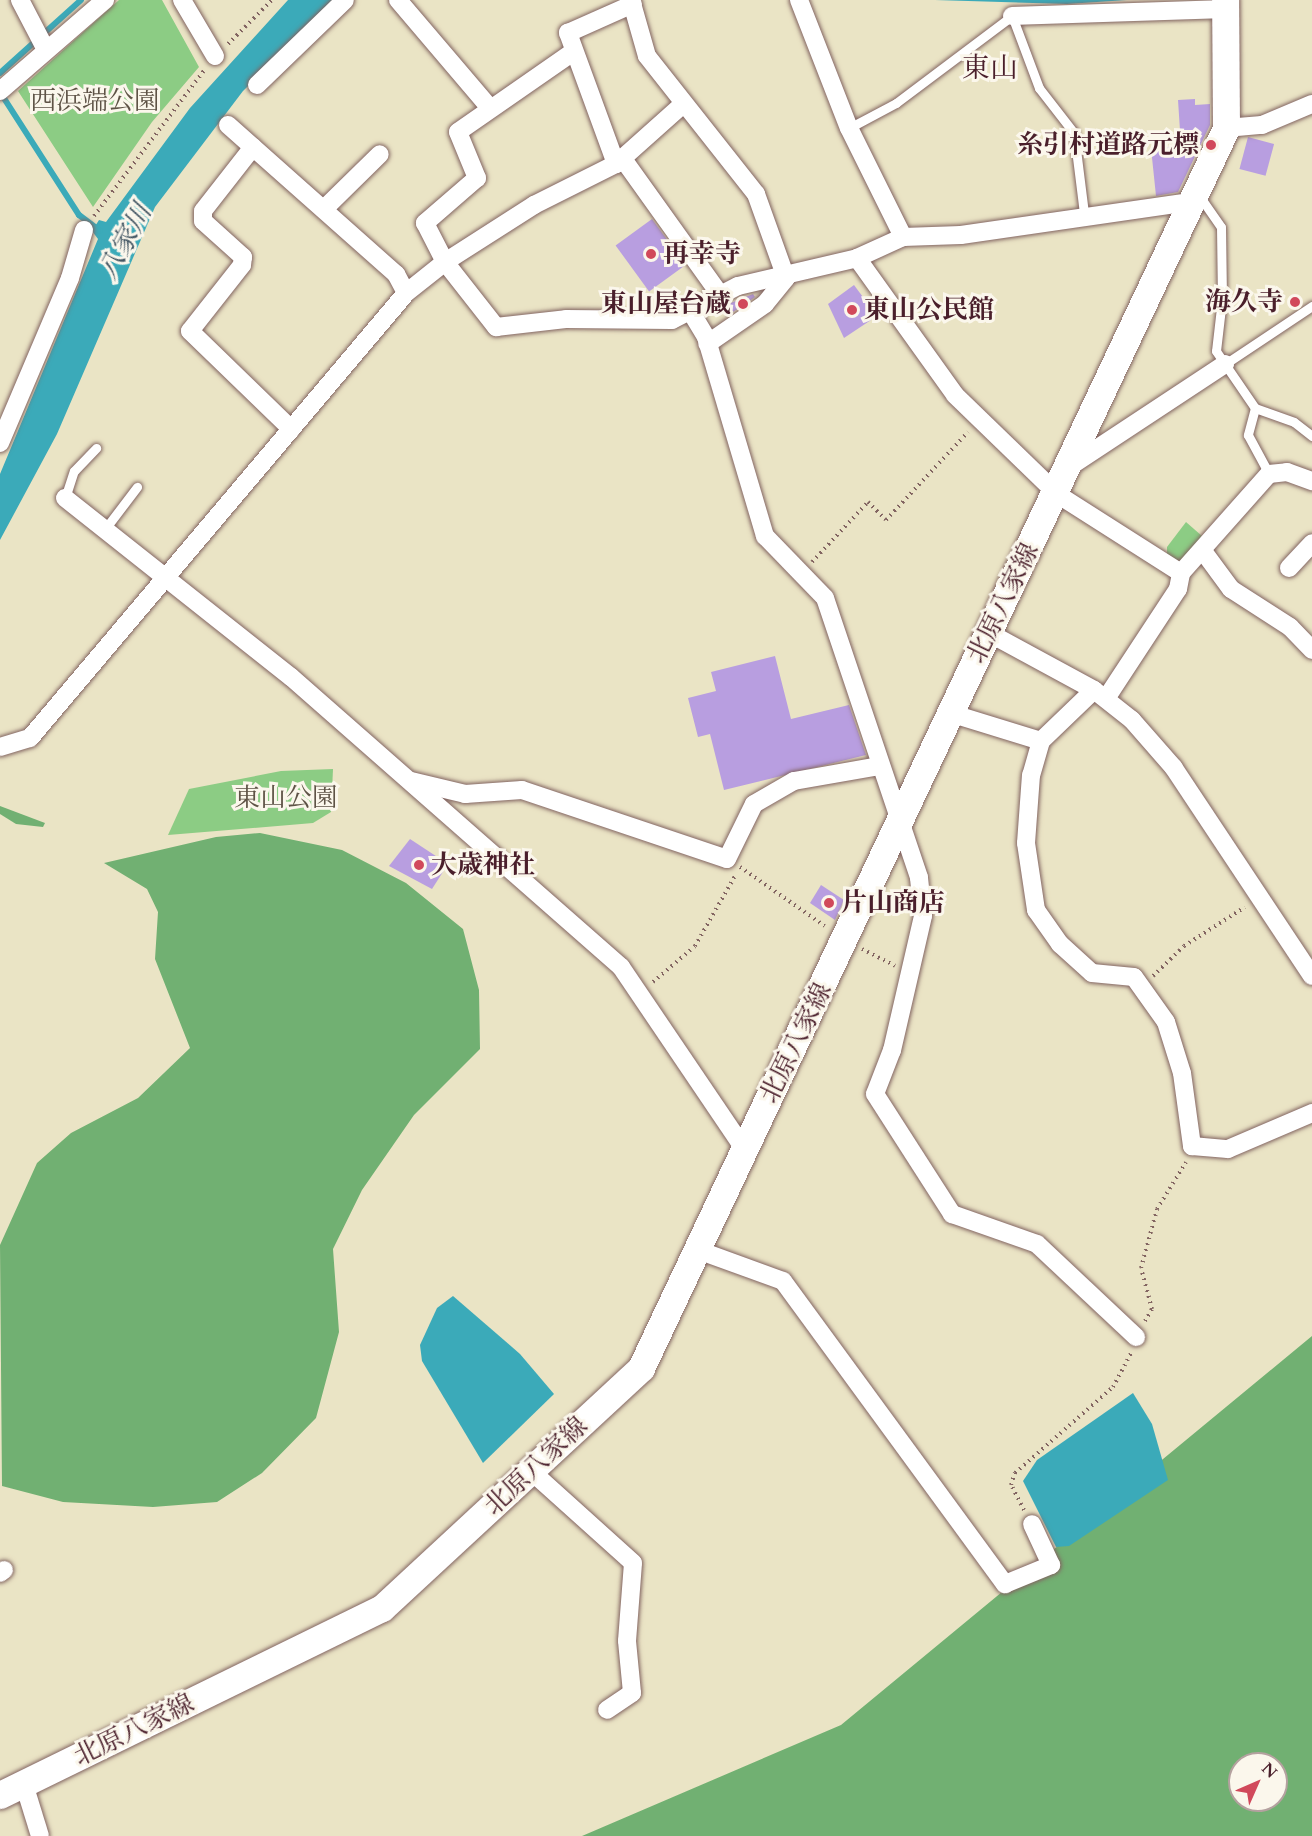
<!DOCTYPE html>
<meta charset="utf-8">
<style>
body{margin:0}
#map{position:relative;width:1312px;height:1836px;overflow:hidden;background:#eae4c5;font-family:Cardo,"Noto Serif JP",serif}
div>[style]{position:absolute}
.green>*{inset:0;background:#8ccc84}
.forest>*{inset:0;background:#71b072}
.water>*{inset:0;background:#3baab9}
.stream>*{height:6px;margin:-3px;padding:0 3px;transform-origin:3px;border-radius:3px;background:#3baab9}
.building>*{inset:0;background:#b89ee0;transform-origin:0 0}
.path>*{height:4px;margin-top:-2px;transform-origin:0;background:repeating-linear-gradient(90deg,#826461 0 1.5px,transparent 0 6px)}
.roads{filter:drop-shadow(0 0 2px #826461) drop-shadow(0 0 2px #826461)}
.service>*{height:9px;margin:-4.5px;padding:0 4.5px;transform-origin:4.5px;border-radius:4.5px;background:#fff}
.minor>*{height:18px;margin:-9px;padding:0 9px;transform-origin:9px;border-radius:9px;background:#fff}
.secondary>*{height:27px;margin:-13.5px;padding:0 13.5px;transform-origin:13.5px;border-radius:13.5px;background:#fff}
.dots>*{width:16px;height:16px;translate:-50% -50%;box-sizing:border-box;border:3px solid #fbf7ec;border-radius:50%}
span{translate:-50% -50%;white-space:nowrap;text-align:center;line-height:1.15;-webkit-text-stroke:6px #fbf7ec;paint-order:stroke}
.park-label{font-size:26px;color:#5e5346}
.poi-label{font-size:26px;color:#4a1f2b;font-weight:700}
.right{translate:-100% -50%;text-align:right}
.left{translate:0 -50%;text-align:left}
.street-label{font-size:26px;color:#4a1f2b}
.water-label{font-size:27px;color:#445764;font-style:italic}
.quarter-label{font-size:28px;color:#4a1f2b}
.north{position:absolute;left:1228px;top:1752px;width:60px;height:60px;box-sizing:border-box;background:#fbf7ec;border:2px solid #b4a19f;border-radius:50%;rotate:45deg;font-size:16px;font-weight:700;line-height:24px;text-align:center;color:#4a1f2b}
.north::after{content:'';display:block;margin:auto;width:21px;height:27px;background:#d1495b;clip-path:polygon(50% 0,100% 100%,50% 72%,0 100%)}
</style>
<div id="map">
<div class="green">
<div style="clip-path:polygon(119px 0,162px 0,199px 67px,152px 122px,93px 207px,18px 91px)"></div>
<div style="clip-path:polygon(1186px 522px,1202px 536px,1185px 564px,1167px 560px,1167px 547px)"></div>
<div style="clip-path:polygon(333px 769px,331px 812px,313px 823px,168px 835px,189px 789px,281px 771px)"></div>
</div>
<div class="forest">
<div style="clip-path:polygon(0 806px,45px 823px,43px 827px,16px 824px,0 814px)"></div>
<div style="clip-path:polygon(260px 833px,342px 850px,406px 883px,463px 929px,479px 990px,480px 1049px,414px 1115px,362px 1190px,333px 1249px,339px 1332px,316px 1418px,262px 1473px,217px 1502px,153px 1507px,63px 1502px,2px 1486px,0 1245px,37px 1163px,71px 1133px,138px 1098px,190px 1048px,155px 959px,158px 912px,147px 889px,104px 863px,216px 837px)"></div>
<div style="clip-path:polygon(evenodd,1312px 1336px,1312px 1836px,582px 1836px,841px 1725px,1312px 1336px,1240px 1764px,1276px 1764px,1276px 1800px,1240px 1800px,1240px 1764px)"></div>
</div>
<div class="water">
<div style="clip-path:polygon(288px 0,335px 0,243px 91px,155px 207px,57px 434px,0 540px,0 474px,98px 239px,92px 231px,99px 220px,106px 222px,190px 108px)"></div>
<div style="clip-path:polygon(935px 0,1127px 0,1067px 4px)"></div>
<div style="clip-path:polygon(453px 1296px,520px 1354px,554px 1394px,483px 1463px,422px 1361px,420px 1345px,437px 1308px)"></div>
<div style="clip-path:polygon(1133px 1393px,1152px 1424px,1168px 1480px,1069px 1546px,1056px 1547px,1023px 1481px,1037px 1460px)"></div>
</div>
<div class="stream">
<div style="left:0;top:73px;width:109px;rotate:-42deg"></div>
<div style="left:0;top:92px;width:146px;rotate:57.3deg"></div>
<div style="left:79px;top:215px;width:26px;rotate:37deg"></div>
</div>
<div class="building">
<div style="clip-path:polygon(1195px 99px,1195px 105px,1210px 104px,1210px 125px,1178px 192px,1156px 196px,1151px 148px,1181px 146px,1178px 100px)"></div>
<div style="left:1248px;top:137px;width:27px;height:33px;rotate:15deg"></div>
<div style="left:652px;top:219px;width:57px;height:45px;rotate:54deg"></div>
<div style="clip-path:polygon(854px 285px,877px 316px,844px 338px,828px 304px)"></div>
<div style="clip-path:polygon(753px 294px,755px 297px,733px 312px,728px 304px)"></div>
<div style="clip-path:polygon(775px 656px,791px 719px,849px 705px,866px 755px,724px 790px,710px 734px,698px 737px,688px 698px,716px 691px,711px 672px)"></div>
<div style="clip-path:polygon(410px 839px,448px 864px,432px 889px,389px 866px)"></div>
<div style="clip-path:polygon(821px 885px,844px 900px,835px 920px,810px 903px)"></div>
</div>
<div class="path">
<div style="left:228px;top:44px;width:62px;rotate:-45deg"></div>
<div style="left:94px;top:216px;width:184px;rotate:-52.9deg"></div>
<div style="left:812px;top:562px;width:82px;rotate:-47deg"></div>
<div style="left:868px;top:502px;width:25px;rotate:45deg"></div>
<div style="left:886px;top:520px;width:120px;rotate:-47deg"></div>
<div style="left:740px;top:867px;width:103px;rotate:34.8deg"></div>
<div style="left:862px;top:949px;width:37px;rotate:27deg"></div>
<div style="left:1153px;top:976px;width:43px;rotate:-44.1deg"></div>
<div style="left:1184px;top:946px;width:72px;rotate:-32.6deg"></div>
<div style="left:653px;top:982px;width:55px;rotate:-40.6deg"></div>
<div style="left:695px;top:946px;width:81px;rotate:-60.3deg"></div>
<div style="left:1145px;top:1321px;width:14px;rotate:-60deg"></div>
<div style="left:1152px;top:1309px;width:42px;rotate:-105deg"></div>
<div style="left:1141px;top:1268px;width:61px;rotate:-74.8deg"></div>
<div style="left:1157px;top:1209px;width:55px;rotate:-58.3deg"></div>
<div style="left:1024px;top:1510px;width:28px;rotate:-117deg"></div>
<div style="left:1011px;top:1485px;width:13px;rotate:-72deg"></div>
<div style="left:1015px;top:1473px;width:130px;rotate:-41.3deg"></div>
<div style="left:1113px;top:1387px;width:38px;rotate:-62deg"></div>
</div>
<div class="roads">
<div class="service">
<div style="left:849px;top:128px;width:53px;rotate:-28deg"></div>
<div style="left:896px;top:103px;width:145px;rotate:-36.9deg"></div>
<div style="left:1012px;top:16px;width:77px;rotate:69.4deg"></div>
<div style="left:1039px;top:88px;width:57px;rotate:52.1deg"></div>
<div style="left:1074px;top:133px;width:81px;rotate:82.9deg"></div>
<div style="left:1198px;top:194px;width:40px;rotate:55.1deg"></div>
<div style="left:1221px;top:227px;width:72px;rotate:89.2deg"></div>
<div style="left:1222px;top:299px;width:52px;rotate:96.6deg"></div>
<div style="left:1216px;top:351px;width:69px;rotate:55.6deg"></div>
<div style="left:1255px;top:408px;width:28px;rotate:105deg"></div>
<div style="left:1248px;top:435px;width:44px;rotate:61.7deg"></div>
<div style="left:1225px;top:364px;width:105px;rotate:-33.7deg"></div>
<div style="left:1255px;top:408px;width:41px;rotate:19.7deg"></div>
<div style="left:1294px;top:422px;width:23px;rotate:38deg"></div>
<div style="left:65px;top:498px;width:28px;rotate:-72deg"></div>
<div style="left:74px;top:471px;width:32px;rotate:-46deg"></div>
<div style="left:105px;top:529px;width:53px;rotate:-52.7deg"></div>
</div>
<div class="minor">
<div style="left:20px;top:0;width:56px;rotate:62.5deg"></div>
<div style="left:182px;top:0;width:65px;rotate:59.5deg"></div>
<div style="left:398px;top:0;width:142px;rotate:49.6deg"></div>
<div style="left:631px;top:0;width:58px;rotate:74.1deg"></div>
<div style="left:647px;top:56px;width:176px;rotate:51.7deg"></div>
<div style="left:756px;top:194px;width:89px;rotate:70.3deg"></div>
<div style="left:786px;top:278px;width:33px;rotate:129deg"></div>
<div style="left:765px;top:304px;width:70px;rotate:145.4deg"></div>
<div style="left:799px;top:0;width:137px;rotate:68.7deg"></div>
<div style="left:849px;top:128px;width:122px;rotate:63.6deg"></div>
<div style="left:1012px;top:16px;width:213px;rotate:-1.9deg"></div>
<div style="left:573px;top:52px;width:140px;rotate:145.2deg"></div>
<div style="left:458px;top:132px;width:50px;rotate:67.6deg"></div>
<div style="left:477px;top:178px;width:69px;rotate:139.1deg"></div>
<div style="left:425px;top:223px;width:44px;rotate:62.9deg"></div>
<div style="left:445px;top:262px;width:106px;rotate:-32.6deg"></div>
<div style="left:534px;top:205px;width:92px;rotate:-26.6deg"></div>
<div style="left:616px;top:164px;width:89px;rotate:-41.8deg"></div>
<div style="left:257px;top:85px;width:122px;rotate:-44deg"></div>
<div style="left:0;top:91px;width:139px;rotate:-40.9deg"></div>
<div style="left:228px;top:125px;width:225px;rotate:41.6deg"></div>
<div style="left:396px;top:274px;width:21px;rotate:62deg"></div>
<div style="left:1226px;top:128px;width:36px;rotate:-5deg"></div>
<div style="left:1262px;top:125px;width:54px;rotate:-22.8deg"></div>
<div style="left:253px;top:147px;width:81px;rotate:128deg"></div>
<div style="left:203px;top:211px;width:10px;rotate:90deg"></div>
<div style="left:203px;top:221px;width:54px;rotate:42deg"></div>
<div style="left:243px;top:257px;width:8px;rotate:97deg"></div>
<div style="left:242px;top:265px;width:84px;rotate:128.2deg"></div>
<div style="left:190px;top:331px;width:141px;rotate:44.1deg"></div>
<div style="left:623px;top:159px;width:165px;rotate:54.4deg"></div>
<div style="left:616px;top:164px;width:140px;rotate:-110.1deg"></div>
<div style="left:568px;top:33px;width:71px;rotate:-24deg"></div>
<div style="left:324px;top:209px;width:78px;rotate:-44.5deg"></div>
<div style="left:857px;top:258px;width:168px;rotate:54.4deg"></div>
<div style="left:955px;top:395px;width:142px;rotate:44.1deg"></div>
<div style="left:1057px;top:494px;width:147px;rotate:32.5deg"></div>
<div style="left:691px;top:312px;width:29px;rotate:59deg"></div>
<div style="left:706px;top:337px;width:208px;rotate:73.5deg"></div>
<div style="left:765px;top:536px;width:86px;rotate:45.9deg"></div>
<div style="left:825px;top:598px;width:295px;rotate:71.4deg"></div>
<div style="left:919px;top:878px;width:38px;rotate:84deg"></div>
<div style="left:923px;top:916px;width:138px;rotate:103deg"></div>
<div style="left:892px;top:1050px;width:47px;rotate:111.1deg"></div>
<div style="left:875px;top:1094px;width:143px;rotate:57.3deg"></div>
<div style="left:952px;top:1214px;width:90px;rotate:19.4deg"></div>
<div style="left:1037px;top:1244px;width:136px;rotate:43.2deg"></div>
<div style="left:0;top:443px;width:179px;rotate:-67deg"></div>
<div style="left:70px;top:278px;width:50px;rotate:-73.7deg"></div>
<div style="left:1069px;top:467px;width:187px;rotate:-33.4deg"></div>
<div style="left:65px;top:498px;width:288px;rotate:38.4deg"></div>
<div style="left:291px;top:677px;width:439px;rotate:41.3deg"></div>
<div style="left:621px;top:967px;width:220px;rotate:55.9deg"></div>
<div style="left:1203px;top:551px;width:47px;rotate:53.6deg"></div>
<div style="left:1231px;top:589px;width:70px;rotate:32.8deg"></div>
<div style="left:1290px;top:627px;width:32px;rotate:46deg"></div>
<div style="left:1289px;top:568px;width:34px;rotate:-47deg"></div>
<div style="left:989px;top:633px;width:119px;rotate:28.5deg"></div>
<div style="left:1107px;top:697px;width:129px;rotate:-56.7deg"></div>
<div style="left:1178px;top:589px;width:16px;rotate:-79deg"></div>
<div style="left:1181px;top:573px;width:132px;rotate:-48.4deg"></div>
<div style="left:1269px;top:474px;width:18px;rotate:-6deg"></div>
<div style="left:1287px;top:472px;width:27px;rotate:20deg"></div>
<div style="left:950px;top:713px;width:95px;rotate:17.1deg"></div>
<div style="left:0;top:747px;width:31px;rotate:-17deg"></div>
<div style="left:30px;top:738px;width:583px;rotate:-49.8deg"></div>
<div style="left:406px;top:293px;width:50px;rotate:-38.5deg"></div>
<div style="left:445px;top:262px;width:83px;rotate:51.9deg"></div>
<div style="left:496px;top:327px;width:70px;rotate:-6.5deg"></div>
<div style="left:566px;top:319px;width:106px;rotate:0.5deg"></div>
<div style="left:672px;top:320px;width:74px;rotate:-27.3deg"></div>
<div style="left:738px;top:286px;width:122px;rotate:-13.2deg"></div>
<div style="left:857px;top:258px;width:51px;rotate:-24.5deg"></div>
<div style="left:903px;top:237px;width:58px;rotate:-2deg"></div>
<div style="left:961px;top:235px;width:232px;rotate:-8.2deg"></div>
<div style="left:411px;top:781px;width:56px;rotate:13.5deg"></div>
<div style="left:465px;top:794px;width:57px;rotate:-4deg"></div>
<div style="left:522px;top:790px;width:216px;rotate:18.6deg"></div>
<div style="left:727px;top:859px;width:61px;rotate:-63.9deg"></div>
<div style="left:754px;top:804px;width:46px;rotate:-29.9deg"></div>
<div style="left:794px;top:781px;width:86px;rotate:-10deg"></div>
<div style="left:1312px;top:976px;width:250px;rotate:-123.6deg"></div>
<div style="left:1174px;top:768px;width:64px;rotate:-131.2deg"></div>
<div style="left:1132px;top:720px;width:48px;rotate:-141.7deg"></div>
<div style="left:1094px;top:690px;width:74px;rotate:136.1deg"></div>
<div style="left:1041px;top:741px;width:35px;rotate:106deg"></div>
<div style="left:1031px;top:775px;width:68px;rotate:94.2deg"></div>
<div style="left:1026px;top:843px;width:68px;rotate:81.5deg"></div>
<div style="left:1036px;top:910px;width:42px;rotate:54.8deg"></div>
<div style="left:1060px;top:944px;width:43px;rotate:42.2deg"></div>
<div style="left:1092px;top:973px;width:42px;rotate:5.4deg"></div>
<div style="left:1134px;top:977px;width:55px;rotate:54.6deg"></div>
<div style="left:1166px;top:1022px;width:53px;rotate:72.6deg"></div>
<div style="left:1182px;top:1073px;width:74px;rotate:82.2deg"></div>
<div style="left:1192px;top:1146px;width:36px;rotate:5deg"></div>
<div style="left:1228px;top:1149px;width:91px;rotate:-23.2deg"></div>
<div style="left:698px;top:1250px;width:90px;rotate:20deg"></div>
<div style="left:783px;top:1281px;width:376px;rotate:53.8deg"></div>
<div style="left:1005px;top:1584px;width:50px;rotate:-22.4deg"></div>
<div style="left:1051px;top:1565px;width:45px;rotate:-114.9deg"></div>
<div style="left:531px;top:1471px;width:137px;rotate:42deg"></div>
<div style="left:633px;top:1563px;width:78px;rotate:94.4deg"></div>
<div style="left:627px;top:1641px;width:52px;rotate:84.5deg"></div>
<div style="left:632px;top:1693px;width:30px;rotate:146deg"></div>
<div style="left:0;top:1573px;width:5px;rotate:-37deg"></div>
<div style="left:24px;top:1784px;width:54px;rotate:72.9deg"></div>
</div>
<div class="secondary">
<div style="left:0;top:1795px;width:425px;rotate:-26.1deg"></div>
<div style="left:382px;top:1608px;width:353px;rotate:-42.8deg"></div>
<div style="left:641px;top:1368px;width:1371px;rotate:-64.74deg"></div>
<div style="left:1226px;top:128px;width:128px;rotate:-90.4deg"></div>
</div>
</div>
<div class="dots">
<div style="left:1211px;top:145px;background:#d1495b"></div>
<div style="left:651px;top:254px;background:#d1495b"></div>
<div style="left:1295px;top:302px;background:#d1495b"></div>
<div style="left:743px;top:304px;background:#d1495b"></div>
<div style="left:852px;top:310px;background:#d1495b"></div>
<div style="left:419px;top:865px;background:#d1495b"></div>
<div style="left:829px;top:903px;background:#d1495b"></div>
</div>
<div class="park-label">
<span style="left:95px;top:101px">西浜端公園</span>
<span style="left:286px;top:798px">東山公園</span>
</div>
<div class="poi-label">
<span class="right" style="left:1199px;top:145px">糸引村道路元標</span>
<span class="left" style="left:663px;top:254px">再幸寺</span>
<span class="right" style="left:1283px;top:302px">海久寺</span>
<span class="right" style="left:731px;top:304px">東山屋台蔵</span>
<span class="left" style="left:864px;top:310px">東山公民館</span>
<span class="left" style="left:431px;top:865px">大歳神社</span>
<span class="left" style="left:841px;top:903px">片山商店</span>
</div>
<div class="street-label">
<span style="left:1003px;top:603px;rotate:-64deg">北原八家線</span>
<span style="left:796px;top:1043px;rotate:-64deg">北原八家線</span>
<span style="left:536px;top:1466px;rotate:-43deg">北原八家線</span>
<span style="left:134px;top:1730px;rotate:-26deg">北原八家線</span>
</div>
<div class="water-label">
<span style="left:125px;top:242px;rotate:-62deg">八家川</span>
</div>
<div class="quarter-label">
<span style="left:990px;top:68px">東山</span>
</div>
<div class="north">N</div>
</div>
